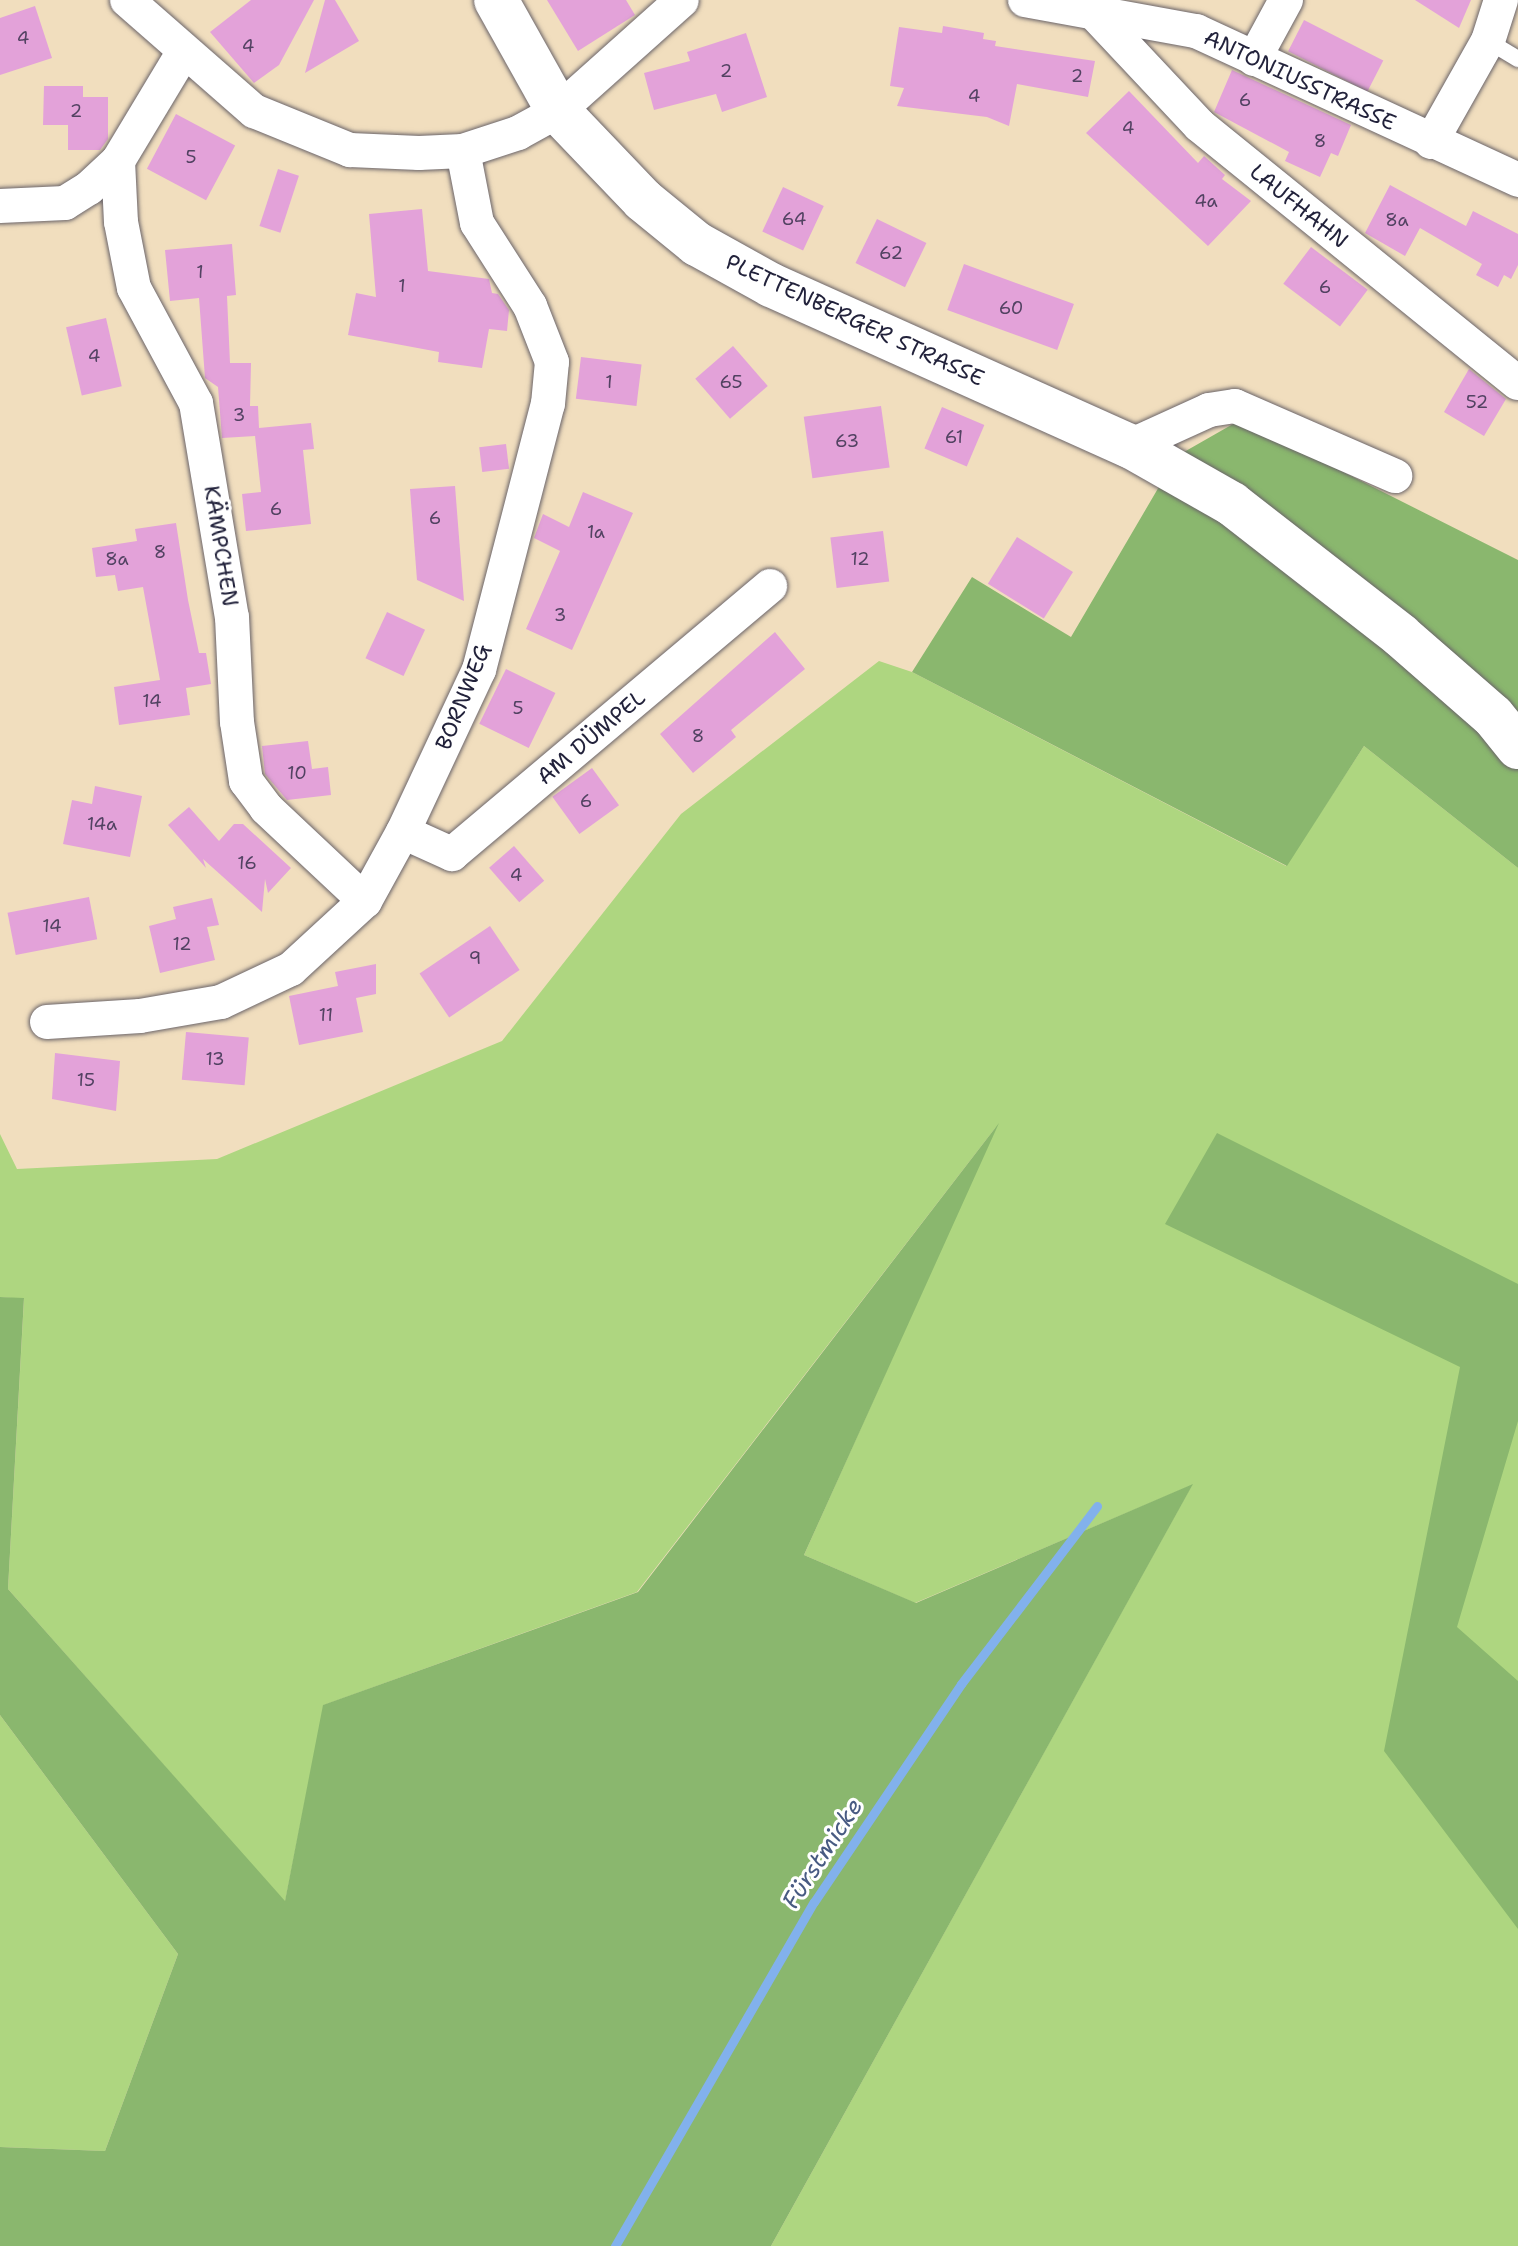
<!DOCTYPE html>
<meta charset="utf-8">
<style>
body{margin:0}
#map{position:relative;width:1518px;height:2246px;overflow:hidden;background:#f1debe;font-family:"Shantell Sans",sans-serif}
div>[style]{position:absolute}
.green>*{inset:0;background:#aed680}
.forest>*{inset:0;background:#8ab76e}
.stream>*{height:9px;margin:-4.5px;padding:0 4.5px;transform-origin:4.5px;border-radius:4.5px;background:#82b1ec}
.building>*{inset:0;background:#e3a2d9;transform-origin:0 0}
.roads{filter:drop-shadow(0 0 2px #6a6469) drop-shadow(0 0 2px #6a6469)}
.lane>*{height:16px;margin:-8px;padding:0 8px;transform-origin:8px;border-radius:8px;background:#fff}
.street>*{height:34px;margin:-17px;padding:0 17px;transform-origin:17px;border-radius:17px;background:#fff}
.secondary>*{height:44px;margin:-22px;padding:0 22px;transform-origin:22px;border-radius:22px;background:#fff}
span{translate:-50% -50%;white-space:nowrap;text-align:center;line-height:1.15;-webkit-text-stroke:6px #fff;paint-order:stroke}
.number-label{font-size:18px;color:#524262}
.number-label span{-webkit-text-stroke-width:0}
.street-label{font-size:22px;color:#22223b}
.water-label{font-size:24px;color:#485b82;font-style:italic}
</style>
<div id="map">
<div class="green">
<div style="clip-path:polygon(879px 661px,912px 672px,1286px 866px,1364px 746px,1518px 868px,1518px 2246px,771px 2246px,1192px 1485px,915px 1603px,804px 1555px,996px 1127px,637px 1592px,324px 1705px,285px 1902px,8px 1589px,24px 1299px,0 1297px,0 1134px,17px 1169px,217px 1159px,502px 1041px,681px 814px)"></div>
<div style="clip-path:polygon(0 1715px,178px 1954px,105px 2151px,0 2147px)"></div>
</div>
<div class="forest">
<div style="clip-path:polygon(1240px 420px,1518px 560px,1518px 868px,1364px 746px,1287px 866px,912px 672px,972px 577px,1071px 637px,1177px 456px)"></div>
<div style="clip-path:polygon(999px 1123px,804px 1555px,916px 1603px,1193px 1484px,771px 2246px,0 2246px,0 2147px,105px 2151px,178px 1954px,0 1715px,0 1297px,24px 1298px,8px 1589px,285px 1901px,323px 1705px,638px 1592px)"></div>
<div style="clip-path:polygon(1217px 1133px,1518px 1284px,1518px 1421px,1457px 1627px,1518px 1681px,1518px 1929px,1384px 1751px,1460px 1367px,1165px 1224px)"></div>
</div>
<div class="stream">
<div style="left:615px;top:2246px;width:397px;rotate:-60deg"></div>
<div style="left:814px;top:1902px;width:263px;rotate:-56deg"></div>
<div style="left:961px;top:1684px;width:224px;rotate:-52.6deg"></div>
</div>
<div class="building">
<div style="clip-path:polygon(251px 0,314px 0,279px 65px,254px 83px,210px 32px)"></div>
<div style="clip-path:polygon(325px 0,335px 0,359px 41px,305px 73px)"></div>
<div style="clip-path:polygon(547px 0,626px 0,635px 15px,578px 51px)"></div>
<div style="clip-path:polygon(1415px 0,1471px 0,1459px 28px)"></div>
<div style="clip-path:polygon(35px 6px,52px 58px,0 75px,0 18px)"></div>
<div style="left:1304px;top:20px;width:89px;height:35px;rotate:27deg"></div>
<div style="clip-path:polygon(943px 26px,984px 33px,983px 39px,996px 41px,995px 46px,1095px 61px,1088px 97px,1017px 84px,1009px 126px,987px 117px,897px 106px,904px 88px,890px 86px,899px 27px,942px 33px)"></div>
<div style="clip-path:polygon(746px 33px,767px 97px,722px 112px,716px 94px,654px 110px,644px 73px,690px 61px,687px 52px)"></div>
<div style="clip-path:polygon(1232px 70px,1351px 125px,1338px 156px,1331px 153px,1320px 177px,1285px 161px,1289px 152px,1214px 112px)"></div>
<div style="clip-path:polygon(44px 86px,83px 86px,83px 97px,108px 97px,108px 139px,100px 150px,68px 150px,68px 125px,43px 125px)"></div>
<div style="clip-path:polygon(1129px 91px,1198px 163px,1204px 156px,1225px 175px,1222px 179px,1251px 201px,1208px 246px,1086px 133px)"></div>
<div style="left:176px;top:114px;width:67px;height:62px;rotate:28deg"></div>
<div style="left:278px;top:169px;width:22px;height:60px;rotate:18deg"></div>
<div style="clip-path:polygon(1390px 185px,1466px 226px,1473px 211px,1518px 234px,1518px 265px,1511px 279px,1504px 275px,1498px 287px,1476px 275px,1482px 264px,1420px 228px,1405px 256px,1365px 233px)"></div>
<div style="left:783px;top:187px;width:45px;height:49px;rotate:25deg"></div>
<div style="clip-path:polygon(422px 209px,428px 271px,489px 279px,492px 293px,498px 294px,509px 310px,507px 331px,489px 329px,482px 368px,438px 362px,439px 352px,348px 335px,356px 293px,376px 297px,369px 214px)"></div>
<div style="left:877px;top:219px;width:55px;height:49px;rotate:26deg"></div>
<div style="clip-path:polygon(232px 244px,236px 295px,227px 296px,230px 363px,251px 363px,250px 406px,258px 406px,259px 428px,311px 423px,314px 449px,303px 450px,311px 524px,246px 531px,242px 494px,261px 492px,255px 436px,222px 438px,218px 387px,205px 378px,199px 298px,170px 301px,165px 250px)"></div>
<div style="left:1311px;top:247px;width:71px;height:46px;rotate:37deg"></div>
<div style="left:964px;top:264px;width:117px;height:49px;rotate:20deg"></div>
<div style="left:106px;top:318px;width:70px;height:41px;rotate:77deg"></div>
<div style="left:733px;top:346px;width:53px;height:50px;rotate:49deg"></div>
<div style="left:581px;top:357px;width:61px;height:42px;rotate:7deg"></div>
<div style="clip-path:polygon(1469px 369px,1506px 399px,1484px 436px,1444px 412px)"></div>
<div style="left:881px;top:406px;width:62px;height:78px;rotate:82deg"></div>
<div style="left:942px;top:407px;width:46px;height:45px;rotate:23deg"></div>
<div style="left:506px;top:444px;width:25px;height:27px;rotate:83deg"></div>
<div style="clip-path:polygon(455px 486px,464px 601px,417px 580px,410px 489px)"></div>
<div style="clip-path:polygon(583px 492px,633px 513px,572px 650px,526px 629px,560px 551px,534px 538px,543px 514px,569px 527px)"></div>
<div style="clip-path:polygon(176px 523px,188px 600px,199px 653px,206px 653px,211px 684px,186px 688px,190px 715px,119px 725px,114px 687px,160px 680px,143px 587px,118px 591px,115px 575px,96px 577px,92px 548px,137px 541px,135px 529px)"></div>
<div style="left:883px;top:531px;width:51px;height:53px;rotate:83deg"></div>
<div style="left:1017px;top:537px;width:66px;height:55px;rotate:32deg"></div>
<div style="left:387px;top:612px;width:42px;height:51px;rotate:25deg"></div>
<div style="clip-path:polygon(775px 632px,805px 669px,731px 730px,736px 737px,693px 773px,660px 734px)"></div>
<div style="left:506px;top:669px;width:55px;height:61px;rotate:26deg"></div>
<div style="clip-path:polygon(308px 741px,312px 769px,328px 767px,331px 795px,287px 800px,265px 774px,262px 746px)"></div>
<div style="left:592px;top:768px;width:46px;height:49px;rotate:54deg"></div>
<div style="clip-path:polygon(95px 786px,142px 796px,130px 857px,63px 844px,72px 800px,92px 804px)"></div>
<div style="clip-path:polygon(189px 807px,219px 841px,234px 824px,243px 824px,291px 868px,268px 893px,265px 879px,262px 912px,203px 859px,206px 868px,168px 825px)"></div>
<div style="left:514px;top:846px;width:46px;height:33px;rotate:49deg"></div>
<div style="left:89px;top:897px;width:43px;height:83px;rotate:79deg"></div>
<div style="clip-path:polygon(212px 898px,219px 925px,207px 927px,215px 960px,160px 973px,149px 926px,176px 919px,173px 907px)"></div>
<div style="left:490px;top:926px;width:53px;height:85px;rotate:56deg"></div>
<div style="clip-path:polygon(376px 964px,376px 994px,356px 998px,363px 1032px,299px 1045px,289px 996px,338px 986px,335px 972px)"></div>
<div style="left:186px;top:1032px;width:63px;height:48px;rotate:5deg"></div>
<div style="clip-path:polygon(55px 1053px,120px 1061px,116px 1111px,52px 1099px)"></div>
</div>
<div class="roads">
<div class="lane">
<div style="left:1488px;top:41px;width:35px;rotate:31deg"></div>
</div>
<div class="street">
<div style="left:127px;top:0;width:169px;rotate:41.2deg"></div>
<div style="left:254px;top:111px;width:104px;rotate:22.1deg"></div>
<div style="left:350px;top:150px;width:69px;rotate:2.5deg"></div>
<div style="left:419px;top:153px;width:44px;rotate:-2.6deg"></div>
<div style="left:463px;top:151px;width:58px;rotate:-18.1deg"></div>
<div style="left:518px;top:133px;width:46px;rotate:-28.8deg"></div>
<div style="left:558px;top:111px;width:166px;rotate:-41.8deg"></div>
<div style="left:1025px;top:0;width:174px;rotate:10.3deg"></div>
<div style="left:1196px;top:31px;width:355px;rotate:24.8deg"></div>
<div style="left:1094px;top:13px;width:154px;rotate:46.8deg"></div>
<div style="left:1199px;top:125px;width:410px;rotate:39deg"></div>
<div style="left:1254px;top:59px;width:67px;rotate:-61.5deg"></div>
<div style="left:1431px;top:142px;width:116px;rotate:-60.6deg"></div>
<div style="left:1488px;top:41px;width:43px;rotate:-72.4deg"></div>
<div style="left:118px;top:161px;width:61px;rotate:87.2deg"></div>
<div style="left:121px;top:222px;width:67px;rotate:78.9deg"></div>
<div style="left:134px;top:288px;width:131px;rotate:61.7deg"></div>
<div style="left:196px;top:403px;width:217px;rotate:80.5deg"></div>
<div style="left:232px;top:617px;width:105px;rotate:87.3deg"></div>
<div style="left:237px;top:722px;width:60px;rotate:81.3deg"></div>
<div style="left:246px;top:781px;width:34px;rotate:53deg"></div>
<div style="left:266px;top:808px;width:136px;rotate:43.2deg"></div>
<div style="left:0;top:206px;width:65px;rotate:-2.6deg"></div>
<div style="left:65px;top:203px;width:28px;rotate:-32deg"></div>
<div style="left:89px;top:188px;width:40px;rotate:-43deg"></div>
<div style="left:118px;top:161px;width:128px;rotate:-59deg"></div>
<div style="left:1130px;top:446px;width:87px;rotate:-24.5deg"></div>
<div style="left:1209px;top:410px;width:26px;rotate:-9deg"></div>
<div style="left:1235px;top:406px;width:175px;rotate:23.6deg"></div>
<div style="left:403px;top:832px;width:54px;rotate:24.2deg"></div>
<div style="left:452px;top:854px;width:416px;rotate:-40.1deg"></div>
<div style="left:47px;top:1022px;width:93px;rotate:-3.7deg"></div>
<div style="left:140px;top:1016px;width:82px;rotate:-9.8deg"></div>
<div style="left:221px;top:1002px;width:77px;rotate:-25.2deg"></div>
<div style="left:291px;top:969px;width:100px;rotate:-42.6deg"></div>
<div style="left:365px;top:901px;width:79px;rotate:-61.2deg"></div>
<div style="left:403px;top:832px;width:179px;rotate:-64.9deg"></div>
<div style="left:479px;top:670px;width:275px;rotate:-75.5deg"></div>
<div style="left:548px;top:404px;width:42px;rotate:-84.6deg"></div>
<div style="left:552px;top:362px;width:60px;rotate:-111.4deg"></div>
<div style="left:530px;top:306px;width:98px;rotate:-122.6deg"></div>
<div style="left:477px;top:223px;width:73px;rotate:-101deg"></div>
</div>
<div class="secondary">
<div style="left:496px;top:0;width:127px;rotate:60.8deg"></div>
<div style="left:558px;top:111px;width:123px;rotate:46.3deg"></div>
<div style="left:643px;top:200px;width:70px;rotate:39.2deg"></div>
<div style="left:697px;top:244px;width:85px;rotate:29deg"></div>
<div style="left:771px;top:285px;width:393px;rotate:24.2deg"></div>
<div style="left:1130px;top:446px;width:117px;rotate:29.6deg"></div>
<div style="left:1232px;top:504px;width:213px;rotate:37.9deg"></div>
<div style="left:1400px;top:635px;width:123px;rotate:41.1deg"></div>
<div style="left:1493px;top:716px;width:40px;rotate:51deg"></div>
</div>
</div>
<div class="number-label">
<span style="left:23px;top:38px">4</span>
<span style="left:248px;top:46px">4</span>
<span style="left:726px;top:71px">2</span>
<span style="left:1077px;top:76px">2</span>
<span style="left:974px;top:96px">4</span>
<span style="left:1245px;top:100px">6</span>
<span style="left:76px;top:111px">2</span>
<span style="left:1128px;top:128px">4</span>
<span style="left:1320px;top:141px">8</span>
<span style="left:191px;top:157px">5</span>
<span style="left:1206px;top:201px">4a</span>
<span style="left:794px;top:219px">64</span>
<span style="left:1397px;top:220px">8a</span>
<span style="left:891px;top:253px">62</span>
<span style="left:200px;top:272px">1</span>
<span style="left:402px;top:286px">1</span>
<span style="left:1325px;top:287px">6</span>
<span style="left:1011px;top:308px">60</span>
<span style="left:94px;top:356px">4</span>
<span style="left:609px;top:382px">1</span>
<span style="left:731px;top:382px">65</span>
<span style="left:1477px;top:402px">52</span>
<span style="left:239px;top:415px">3</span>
<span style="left:954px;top:437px">61</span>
<span style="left:847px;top:441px">63</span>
<span style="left:276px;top:509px">6</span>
<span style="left:435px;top:518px">6</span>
<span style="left:596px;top:532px">1a</span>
<span style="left:160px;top:552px">8</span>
<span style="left:117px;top:559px">8a</span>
<span style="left:860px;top:559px">12</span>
<span style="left:560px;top:615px">3</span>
<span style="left:152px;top:701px">14</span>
<span style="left:518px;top:708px">5</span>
<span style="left:698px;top:736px">8</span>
<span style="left:297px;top:773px">10</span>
<span style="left:586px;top:801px">6</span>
<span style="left:102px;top:824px">14a</span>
<span style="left:247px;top:863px">16</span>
<span style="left:516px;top:875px">4</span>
<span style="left:52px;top:926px">14</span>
<span style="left:182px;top:944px">12</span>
<span style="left:475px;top:958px">9</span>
<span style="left:326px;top:1015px">11</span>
<span style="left:215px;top:1059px">13</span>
<span style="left:86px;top:1080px">15</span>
</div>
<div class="street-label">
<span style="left:1300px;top:80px;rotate:25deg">ANTONIUSSTRASSE</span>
<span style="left:1299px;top:206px;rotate:39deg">LAUFHAHN</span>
<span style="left:855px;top:320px;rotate:25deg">PLETTENBERGER STRASSE</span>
<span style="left:221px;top:546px;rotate:81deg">KÄMPCHEN</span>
<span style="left:463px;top:697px;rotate:-68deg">BORNWEG</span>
<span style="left:591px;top:737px;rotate:-40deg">AM DÜMPEL</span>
</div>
<div class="water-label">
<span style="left:823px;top:1854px;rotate:-57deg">Fürstmicke</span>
</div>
</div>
